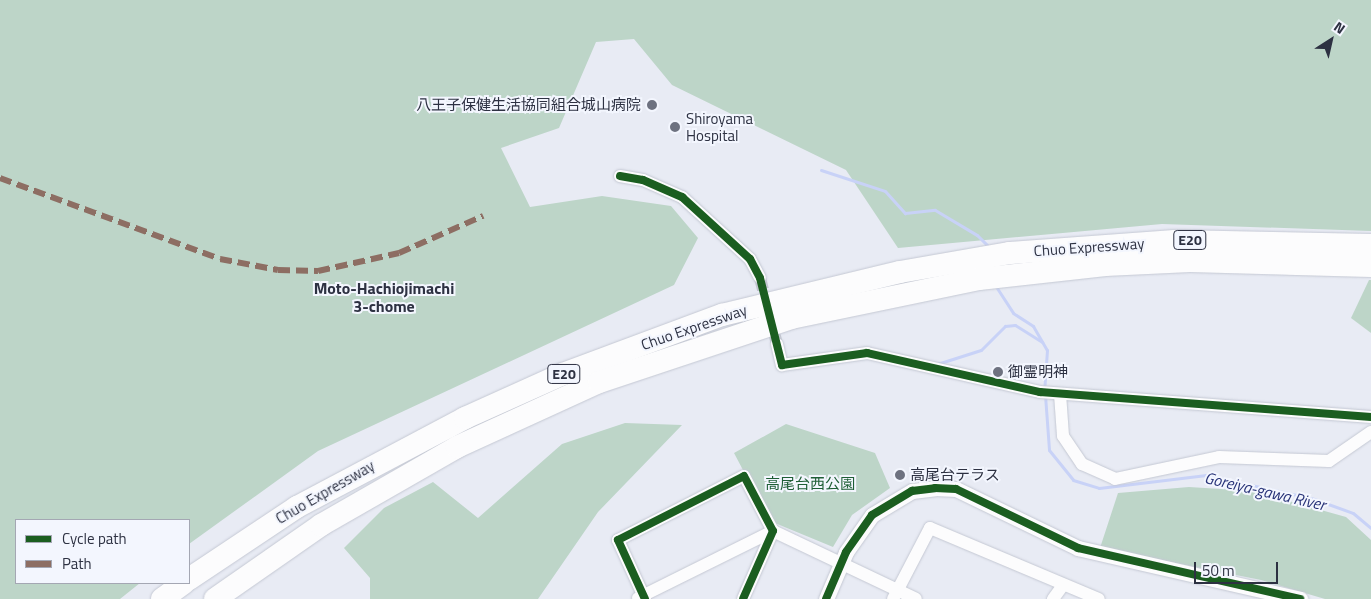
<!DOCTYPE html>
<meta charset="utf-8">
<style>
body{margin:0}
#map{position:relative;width:1371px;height:599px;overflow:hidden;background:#e8ebf4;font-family:"Titillium Web","Noto Sans JP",sans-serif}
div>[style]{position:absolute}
.green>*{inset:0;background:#bdd5c8}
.stream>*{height:3px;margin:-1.5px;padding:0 1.5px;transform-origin:1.5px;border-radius:1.5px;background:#c8d2f7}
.minor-tunnel>*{height:12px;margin-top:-6px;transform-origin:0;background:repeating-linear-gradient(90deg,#c3c6d0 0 12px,transparent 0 18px)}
.roads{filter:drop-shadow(0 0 1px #c4c8d3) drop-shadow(0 0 1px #c4c8d3)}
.minor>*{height:12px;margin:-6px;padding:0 6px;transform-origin:6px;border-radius:6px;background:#fcfcfd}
.tertiary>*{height:15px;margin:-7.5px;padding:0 7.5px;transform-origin:7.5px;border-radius:7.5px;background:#fcfcfd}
.motorway>*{height:22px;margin:-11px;padding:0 11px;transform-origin:11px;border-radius:11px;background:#fcfcfd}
.quiet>*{height:6px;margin-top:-3px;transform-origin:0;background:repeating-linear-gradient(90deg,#8d6e63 0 12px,transparent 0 18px)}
.cycleway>*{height:8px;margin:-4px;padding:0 4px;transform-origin:4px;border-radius:4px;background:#1b5e20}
.dots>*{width:14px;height:14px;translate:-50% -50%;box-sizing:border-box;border:2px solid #f3f6fe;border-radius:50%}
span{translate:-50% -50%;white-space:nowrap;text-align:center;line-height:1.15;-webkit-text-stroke:4px #f3f6fe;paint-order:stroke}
.shield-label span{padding:1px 4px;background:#f3f6fe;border:1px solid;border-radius:4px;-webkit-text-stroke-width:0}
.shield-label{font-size:14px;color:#2d3142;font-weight:700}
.poi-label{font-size:15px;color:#2d3142}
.right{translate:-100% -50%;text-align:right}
.left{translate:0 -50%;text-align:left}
.street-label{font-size:15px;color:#2d3142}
.park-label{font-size:15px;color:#1e5e35}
.neighbourhood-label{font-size:16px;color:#2d3142;font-weight:700}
.water-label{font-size:16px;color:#283378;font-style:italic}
.legend{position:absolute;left:15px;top:519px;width:175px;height:65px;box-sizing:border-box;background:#f3f6fe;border:1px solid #a4a7b3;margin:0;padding:6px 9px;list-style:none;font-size:15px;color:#2d3142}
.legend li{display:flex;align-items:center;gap:10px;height:25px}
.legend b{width:25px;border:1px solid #a4a7b3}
.north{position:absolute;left:1306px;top:15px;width:50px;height:50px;-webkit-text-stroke:4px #f3f6fe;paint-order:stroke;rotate:35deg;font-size:14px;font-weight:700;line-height:20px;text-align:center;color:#2d3142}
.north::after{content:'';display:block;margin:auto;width:18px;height:22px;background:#2d3142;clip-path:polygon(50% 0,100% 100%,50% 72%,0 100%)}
.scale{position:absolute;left:1194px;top:562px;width:84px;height:22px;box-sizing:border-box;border:2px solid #2d3142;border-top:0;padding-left:6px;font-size:15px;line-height:18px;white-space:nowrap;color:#2d3142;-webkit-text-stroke:4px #f3f6fe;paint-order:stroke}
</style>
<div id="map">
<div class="green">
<div style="clip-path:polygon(0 0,1371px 0,1371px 231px,1162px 224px,898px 248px,846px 170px,672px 85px,634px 39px,596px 42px,559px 128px,501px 148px,530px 207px,602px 196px,671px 206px,698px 238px,674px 285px,318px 451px,189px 544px,189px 520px,16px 520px,16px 583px,140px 583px,120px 599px,0 599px)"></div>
<div style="clip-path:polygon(1369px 280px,1371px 280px,1371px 333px,1351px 318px)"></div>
<div style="clip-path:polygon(625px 423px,682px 425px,598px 512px,538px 599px,370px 599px,370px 578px,344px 548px,384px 508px,433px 482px,478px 518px,562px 444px)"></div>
<div style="clip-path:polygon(786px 424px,875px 453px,890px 488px,852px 515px,833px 547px,770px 521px,734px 453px)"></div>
<div style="clip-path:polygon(1189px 487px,1253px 491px,1346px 517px,1371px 540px,1371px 599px,1325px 599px,1261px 580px,1100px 548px,1118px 493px)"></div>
</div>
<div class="stream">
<div style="left:821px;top:170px;width:67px;rotate:18.2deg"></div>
<div style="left:885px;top:191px;width:30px;rotate:48deg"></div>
<div style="left:905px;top:213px;width:30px;rotate:-6deg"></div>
<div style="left:935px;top:210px;width:49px;rotate:30.8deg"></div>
<div style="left:977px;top:235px;width:20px;rotate:45deg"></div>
<div style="left:995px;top:285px;width:33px;rotate:57deg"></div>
<div style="left:1013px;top:313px;width:24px;rotate:33deg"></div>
<div style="left:1033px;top:326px;width:28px;rotate:60deg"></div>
<div style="left:1047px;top:350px;width:39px;rotate:94deg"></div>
<div style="left:937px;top:364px;width:46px;rotate:-17.7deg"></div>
<div style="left:981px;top:350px;width:34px;rotate:-45deg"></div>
<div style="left:1005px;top:326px;width:10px;rotate:-6deg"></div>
<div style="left:1015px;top:325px;width:32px;rotate:32deg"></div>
<div style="left:1045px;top:395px;width:55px;rotate:85.8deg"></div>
<div style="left:1049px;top:450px;width:38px;rotate:51deg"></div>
<div style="left:1073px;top:480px;width:27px;rotate:17deg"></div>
<div style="left:1099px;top:488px;width:108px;rotate:-6.9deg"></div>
<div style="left:1206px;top:475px;width:111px;rotate:12.5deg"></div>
<div style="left:1314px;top:499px;width:41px;rotate:19.7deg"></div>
<div style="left:1353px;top:513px;width:23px;rotate:40deg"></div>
</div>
<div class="minor-tunnel">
<div style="left:760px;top:278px;width:68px;rotate:75.6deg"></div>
</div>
<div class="roads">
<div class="minor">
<div style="left:620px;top:176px;width:23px;rotate:10deg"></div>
<div style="left:643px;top:180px;width:43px;rotate:23.6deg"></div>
<div style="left:682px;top:197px;width:92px;rotate:42.4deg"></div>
<div style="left:750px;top:259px;width:21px;rotate:62deg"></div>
<div style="left:777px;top:344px;width:22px;rotate:77deg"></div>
<div style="left:782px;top:365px;width:86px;rotate:-8deg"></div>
<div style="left:867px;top:353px;width:177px;rotate:12.7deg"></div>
<div style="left:1040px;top:392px;width:332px;rotate:4.3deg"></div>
<div style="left:1060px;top:394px;width:42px;rotate:85.9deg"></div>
<div style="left:1063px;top:436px;width:34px;rotate:56deg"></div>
<div style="left:1082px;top:464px;width:36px;rotate:24deg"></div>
<div style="left:1115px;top:479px;width:106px;rotate:-11.9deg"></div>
<div style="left:1219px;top:457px;width:110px;rotate:2.1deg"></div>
<div style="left:1329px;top:461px;width:51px;rotate:-34.6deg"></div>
<div style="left:638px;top:598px;width:151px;rotate:-26.4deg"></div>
<div style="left:773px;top:531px;width:158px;rotate:25.4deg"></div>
<div style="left:645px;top:599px;width:65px;rotate:-114.6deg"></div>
<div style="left:618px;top:540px;width:141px;rotate:-26.9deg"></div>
<div style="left:744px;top:476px;width:62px;rotate:62.2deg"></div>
<div style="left:773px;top:531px;width:74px;rotate:113.8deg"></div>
<div style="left:893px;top:599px;width:80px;rotate:-62.5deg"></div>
<div style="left:930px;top:528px;width:183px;rotate:22.8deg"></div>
<div style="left:1053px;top:599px;width:17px;rotate:-54deg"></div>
</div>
<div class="tertiary">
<div style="left:826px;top:599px;width:51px;rotate:-66.9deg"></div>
<div style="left:846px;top:552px;width:45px;rotate:-54.9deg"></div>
<div style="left:872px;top:515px;width:47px;rotate:-31deg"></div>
<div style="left:912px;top:491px;width:23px;rotate:-7deg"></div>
<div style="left:935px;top:488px;width:21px;rotate:3deg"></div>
<div style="left:956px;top:489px;width:136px;rotate:25.8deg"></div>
<div style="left:1078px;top:548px;width:228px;rotate:12.9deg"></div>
</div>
<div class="motorway">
<div style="left:189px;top:579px;width:130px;rotate:-33.7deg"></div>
<div style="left:297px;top:507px;width:190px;rotate:-27.9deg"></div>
<div style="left:465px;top:418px;width:107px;rotate:-24.2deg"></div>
<div style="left:563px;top:374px;width:170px;rotate:-20.4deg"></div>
<div style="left:722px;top:315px;width:183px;rotate:-13.6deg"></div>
<div style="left:900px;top:272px;width:112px;rotate:-9.8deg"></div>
<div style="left:1010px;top:253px;width:165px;rotate:-4.2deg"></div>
<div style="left:1175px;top:241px;width:196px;rotate:1.2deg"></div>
<div style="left:162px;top:599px;width:27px;rotate:-36deg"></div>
<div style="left:215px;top:599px;width:129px;rotate:-34.9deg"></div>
<div style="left:321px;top:525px;width:157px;rotate:-29.8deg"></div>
<div style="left:457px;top:447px;width:156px;rotate:-24.6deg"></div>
<div style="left:599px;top:382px;width:202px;rotate:-18.4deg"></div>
<div style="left:791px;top:318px;width:192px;rotate:-11.7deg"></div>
<div style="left:979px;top:279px;width:127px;rotate:-6.3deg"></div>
<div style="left:1105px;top:265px;width:85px;rotate:-2.7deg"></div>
<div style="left:1190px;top:261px;width:181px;rotate:1.6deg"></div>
</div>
</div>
<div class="quiet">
<div style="left:0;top:178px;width:234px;rotate:20.2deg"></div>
<div style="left:220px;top:259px;width:59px;rotate:10.7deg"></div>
<div style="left:278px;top:270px;width:40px;rotate:1.4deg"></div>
<div style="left:318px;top:271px;width:83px;rotate:-12.5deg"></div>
<div style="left:399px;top:253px;width:92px;rotate:-23.8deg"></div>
</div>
<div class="cycleway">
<div style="left:620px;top:176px;width:23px;rotate:10deg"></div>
<div style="left:643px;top:180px;width:43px;rotate:23.6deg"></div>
<div style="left:682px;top:197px;width:92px;rotate:42.4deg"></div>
<div style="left:750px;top:259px;width:21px;rotate:62deg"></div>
<div style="left:760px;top:278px;width:90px;rotate:75.8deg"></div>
<div style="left:782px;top:365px;width:86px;rotate:-8deg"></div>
<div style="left:867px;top:353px;width:177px;rotate:12.7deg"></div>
<div style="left:1040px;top:392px;width:332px;rotate:4.3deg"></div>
<div style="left:645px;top:599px;width:65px;rotate:-114.6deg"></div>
<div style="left:618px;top:540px;width:141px;rotate:-26.9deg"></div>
<div style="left:744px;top:476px;width:62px;rotate:62.2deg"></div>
<div style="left:773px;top:531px;width:74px;rotate:113.8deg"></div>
<div style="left:826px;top:599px;width:51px;rotate:-66.9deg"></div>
<div style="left:846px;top:552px;width:45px;rotate:-54.9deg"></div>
<div style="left:872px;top:515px;width:47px;rotate:-31deg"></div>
<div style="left:912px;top:491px;width:23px;rotate:-7deg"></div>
<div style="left:935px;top:488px;width:21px;rotate:3deg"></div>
<div style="left:956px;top:489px;width:136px;rotate:25.8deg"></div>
<div style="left:1078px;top:548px;width:228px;rotate:12.9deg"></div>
</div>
<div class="dots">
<div style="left:652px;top:105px;background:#6e7280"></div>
<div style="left:675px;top:127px;background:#6e7280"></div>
<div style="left:998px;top:372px;background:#6e7280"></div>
<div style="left:900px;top:475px;background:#6e7280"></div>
</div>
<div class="shield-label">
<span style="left:1190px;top:240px">E20</span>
<span style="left:564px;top:374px">E20</span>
</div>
<div class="poi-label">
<span class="right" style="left:641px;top:105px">八王子保健生活協同組合城山病院</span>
<span class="left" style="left:686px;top:127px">Shiroyama<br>Hospital</span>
<span class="left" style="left:1008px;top:372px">御霊明神</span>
<span class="left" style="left:910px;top:475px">高尾台テラス</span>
</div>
<div class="street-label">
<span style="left:1089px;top:247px;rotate:-4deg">Chuo Expressway</span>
<span style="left:694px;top:327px;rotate:-19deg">Chuo Expressway</span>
<span style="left:325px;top:492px;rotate:-30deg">Chuo Expressway</span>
</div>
<div class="park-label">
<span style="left:810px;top:484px">高尾台西公園</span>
</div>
<div class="neighbourhood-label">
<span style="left:384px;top:297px">Moto-Hachiojimachi<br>3-chome</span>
</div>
<div class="water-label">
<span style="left:1265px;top:491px;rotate:13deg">Goreiya-gawa River</span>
</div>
<ul class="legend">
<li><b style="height:6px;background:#1b5e20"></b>Cycle path</li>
<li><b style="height:6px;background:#8d6e63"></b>Path</li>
</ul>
<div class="north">N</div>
<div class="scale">50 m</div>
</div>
